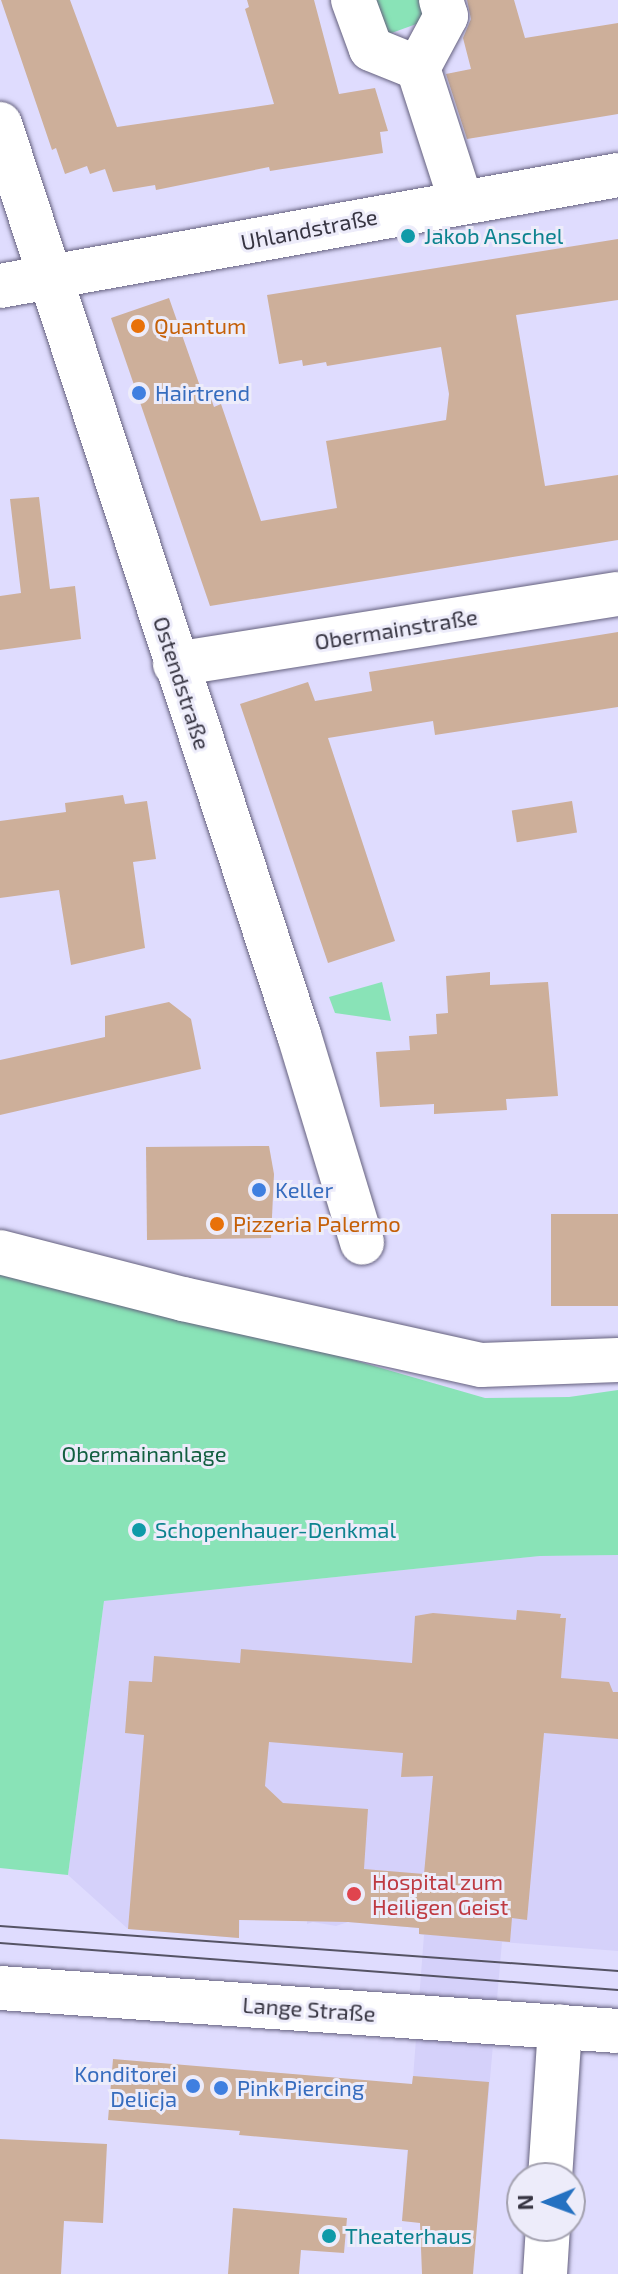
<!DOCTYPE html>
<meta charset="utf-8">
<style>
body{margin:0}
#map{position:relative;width:618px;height:2274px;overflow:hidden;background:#dfdcfe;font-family:"Exo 2",sans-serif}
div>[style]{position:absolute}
.built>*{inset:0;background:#d5d1fa}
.green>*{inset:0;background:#89e3b7}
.building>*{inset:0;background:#cdaf9a;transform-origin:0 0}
.roads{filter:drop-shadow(0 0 2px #65617e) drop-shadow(0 0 2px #65617e)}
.street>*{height:44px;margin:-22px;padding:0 22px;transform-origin:22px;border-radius:22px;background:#fff}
.secondary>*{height:44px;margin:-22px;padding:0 22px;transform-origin:22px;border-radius:22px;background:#fff}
.tram>*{height:2px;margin:-1px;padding:0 1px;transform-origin:1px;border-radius:1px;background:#555364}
.dots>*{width:22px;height:22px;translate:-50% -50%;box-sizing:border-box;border:4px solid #edecfa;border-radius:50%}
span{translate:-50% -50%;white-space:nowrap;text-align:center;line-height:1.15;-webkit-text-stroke:6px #edecfa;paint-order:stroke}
.street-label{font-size:22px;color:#363441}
.culture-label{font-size:22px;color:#0d838f}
.left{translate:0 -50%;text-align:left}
.food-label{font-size:22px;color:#c56008}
.shop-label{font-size:22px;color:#366cbe}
.right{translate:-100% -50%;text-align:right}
.park-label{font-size:22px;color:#135f41}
.health-label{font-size:22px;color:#be3a42}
.north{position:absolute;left:506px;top:2162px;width:80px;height:80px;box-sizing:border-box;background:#edecfa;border:2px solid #a4a2b0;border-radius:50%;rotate:269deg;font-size:22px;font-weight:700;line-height:32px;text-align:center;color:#363441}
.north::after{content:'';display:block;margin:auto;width:28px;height:36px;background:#2571c1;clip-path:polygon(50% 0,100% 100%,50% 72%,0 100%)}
</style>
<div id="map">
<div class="built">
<div style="clip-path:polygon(618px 1555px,618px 1951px,502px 1942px,477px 2227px,402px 2221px,424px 1935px,419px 1934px,419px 1928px,348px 1922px,336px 1926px,313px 1922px,307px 1924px,307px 1921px,240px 1914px,239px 1938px,128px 1929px,68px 1875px,104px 1601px,540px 1556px)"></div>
</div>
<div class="green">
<div style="clip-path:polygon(374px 0,427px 0,433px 18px,386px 35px)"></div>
<div style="clip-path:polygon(382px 982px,391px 1021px,335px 1013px,329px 997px)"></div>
<div style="clip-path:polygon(0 1273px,270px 1336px,485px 1398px,569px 1397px,618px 1390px,618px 1555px,540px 1556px,104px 1601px,68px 1875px,0 1868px)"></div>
</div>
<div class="building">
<div style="clip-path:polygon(1px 0,70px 0,117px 127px,274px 104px,245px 9px,249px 7px,247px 0,314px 0,339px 94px,375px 88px,388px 131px,380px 132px,383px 153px,270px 171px,269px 167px,156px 190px,155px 185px,113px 192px,105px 169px,90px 174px,87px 166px,65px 174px,56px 148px,52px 150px)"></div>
<div style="clip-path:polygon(467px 0,514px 0,525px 38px,618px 23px,618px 114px,467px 139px,446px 74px,471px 69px,463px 38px,471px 19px)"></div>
<div style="clip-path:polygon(618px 239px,618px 300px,516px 315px,545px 486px,618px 475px,618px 540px,210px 606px,111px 318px,169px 298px,202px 392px,208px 390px,214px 407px,221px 404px,261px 521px,337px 508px,326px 441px,446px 420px,449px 394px,441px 347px,327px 366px,326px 362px,303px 366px,302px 360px,279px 364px,267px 295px)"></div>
<div style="clip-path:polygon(39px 497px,50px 589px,75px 586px,81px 639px,0 650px,0 596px,21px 593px,10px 499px)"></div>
<div style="clip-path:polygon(618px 632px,618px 707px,435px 735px,433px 721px,328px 738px,395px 941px,328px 963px,240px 704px,308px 682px,315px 701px,372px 691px,369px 672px)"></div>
<div style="clip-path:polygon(123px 795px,125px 804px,147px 801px,156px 859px,133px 862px,145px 948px,71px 965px,59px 890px,0 898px,0 821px,66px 812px,65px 803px)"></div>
<div style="left:572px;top:801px;width:32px;height:61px;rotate:81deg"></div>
<div style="clip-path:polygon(490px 972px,490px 985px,548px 982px,558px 1096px,506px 1099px,507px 1110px,434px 1114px,434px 1104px,380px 1107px,376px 1052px,410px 1050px,409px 1036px,437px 1034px,436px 1014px,448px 1013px,446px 976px)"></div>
<div style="clip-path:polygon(169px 1002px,191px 1019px,201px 1069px,0 1115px,0 1060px,105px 1037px,105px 1016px)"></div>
<div style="clip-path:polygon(269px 1146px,274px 1174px,271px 1238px,147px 1240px,146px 1147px)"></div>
<div style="left:618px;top:1214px;width:92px;height:67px;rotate:90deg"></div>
<div style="clip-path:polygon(evenodd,517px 1610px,561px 1614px,560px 1618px,566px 1618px,561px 1678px,609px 1682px,613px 1692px,618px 1692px,618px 1739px,544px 1733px,527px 1920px,512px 1918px,510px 1942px,419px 1934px,419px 1928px,348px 1922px,239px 1920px,239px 1938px,128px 1929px,144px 1735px,125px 1733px,129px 1681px,152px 1682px,154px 1656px,240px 1663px,241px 1649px,412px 1663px,415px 1616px,433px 1613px,516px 1620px,517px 1610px,269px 1742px,403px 1753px,401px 1777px,433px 1776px,424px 1874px,364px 1869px,368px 1809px,283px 1803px,265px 1786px,269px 1742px)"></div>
<div style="clip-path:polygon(113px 2059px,412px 2084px,413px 2076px,489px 2082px,473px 2274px,422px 2274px,420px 2223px,402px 2221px,408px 2150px,239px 2135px,240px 2131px,108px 2120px)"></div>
<div style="clip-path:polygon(0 2139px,107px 2144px,103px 2223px,64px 2221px,61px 2274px,0 2274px)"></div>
<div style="clip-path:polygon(233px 2208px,347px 2218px,344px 2253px,301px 2250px,299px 2274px,228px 2274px)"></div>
</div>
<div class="roads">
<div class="street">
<div style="left:353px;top:0;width:52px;rotate:69.8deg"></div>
<div style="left:371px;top:49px;width:51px;rotate:22deg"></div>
<div style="left:441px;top:0;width:17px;rotate:73deg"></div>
<div style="left:446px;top:16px;width:59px;rotate:118.3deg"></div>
<div style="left:418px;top:68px;width:140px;rotate:72.1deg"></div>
<div style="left:0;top:124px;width:959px;rotate:71.83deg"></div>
<div style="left:299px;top:1035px;width:217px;rotate:73.1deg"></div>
<div style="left:0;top:286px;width:628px;rotate:-10.18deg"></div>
<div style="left:175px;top:664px;width:448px;rotate:-9deg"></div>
<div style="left:550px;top:2178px;width:152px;rotate:-86.2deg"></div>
<div style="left:545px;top:2274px;width:48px;rotate:-86.4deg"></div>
</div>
<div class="secondary">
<div style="left:0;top:1252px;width:189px;rotate:14.4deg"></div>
<div style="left:183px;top:1299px;width:305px;rotate:12.5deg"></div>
<div style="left:481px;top:1365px;width:137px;rotate:-2.1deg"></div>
<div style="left:0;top:1988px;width:619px;rotate:3.98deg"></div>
</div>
</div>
<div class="tram">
<div style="left:0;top:1926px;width:620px;rotate:4.16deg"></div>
<div style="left:0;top:1943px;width:620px;rotate:4.35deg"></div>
</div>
<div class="dots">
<div style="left:408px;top:236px;background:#0f9aa8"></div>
<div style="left:138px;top:326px;background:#e8710a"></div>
<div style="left:139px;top:393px;background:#3f7fe0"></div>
<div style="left:259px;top:1190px;background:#3f7fe0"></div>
<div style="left:217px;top:1224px;background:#e8710a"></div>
<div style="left:139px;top:1530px;background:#0f9aa8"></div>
<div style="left:354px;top:1894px;background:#e0444e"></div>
<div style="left:193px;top:2086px;background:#3f7fe0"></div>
<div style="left:221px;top:2088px;background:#3f7fe0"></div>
<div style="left:329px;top:2236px;background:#0f9aa8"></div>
</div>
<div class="street-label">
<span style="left:309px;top:229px;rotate:-11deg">Uhlandstraße</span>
<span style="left:396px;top:629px;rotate:-9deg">Obermainstraße</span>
<span style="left:182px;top:683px;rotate:72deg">Ostendstraße</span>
<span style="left:309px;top:2009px;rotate:4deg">Lange Straße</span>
</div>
<div class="culture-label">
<span class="left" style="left:424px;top:236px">Jakob Anschel</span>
<span class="left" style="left:155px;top:1530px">Schopenhauer-Denkmal</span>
<span class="left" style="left:345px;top:2236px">Theaterhaus</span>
</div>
<div class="food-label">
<span class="left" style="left:154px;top:326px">Quantum</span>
<span class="left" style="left:233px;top:1224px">Pizzeria Palermo</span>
</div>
<div class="shop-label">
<span class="left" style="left:155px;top:393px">Hairtrend</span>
<span class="left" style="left:275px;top:1190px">Keller</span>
<span class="right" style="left:177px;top:2086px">Konditorei<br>Delicja</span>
<span class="left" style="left:237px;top:2088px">Pink Piercing</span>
</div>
<div class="park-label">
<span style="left:144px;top:1454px">Obermainanlage</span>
</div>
<div class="health-label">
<span class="left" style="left:372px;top:1894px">Hospital zum<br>Heiligen Geist</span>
</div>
<div class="north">N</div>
</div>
